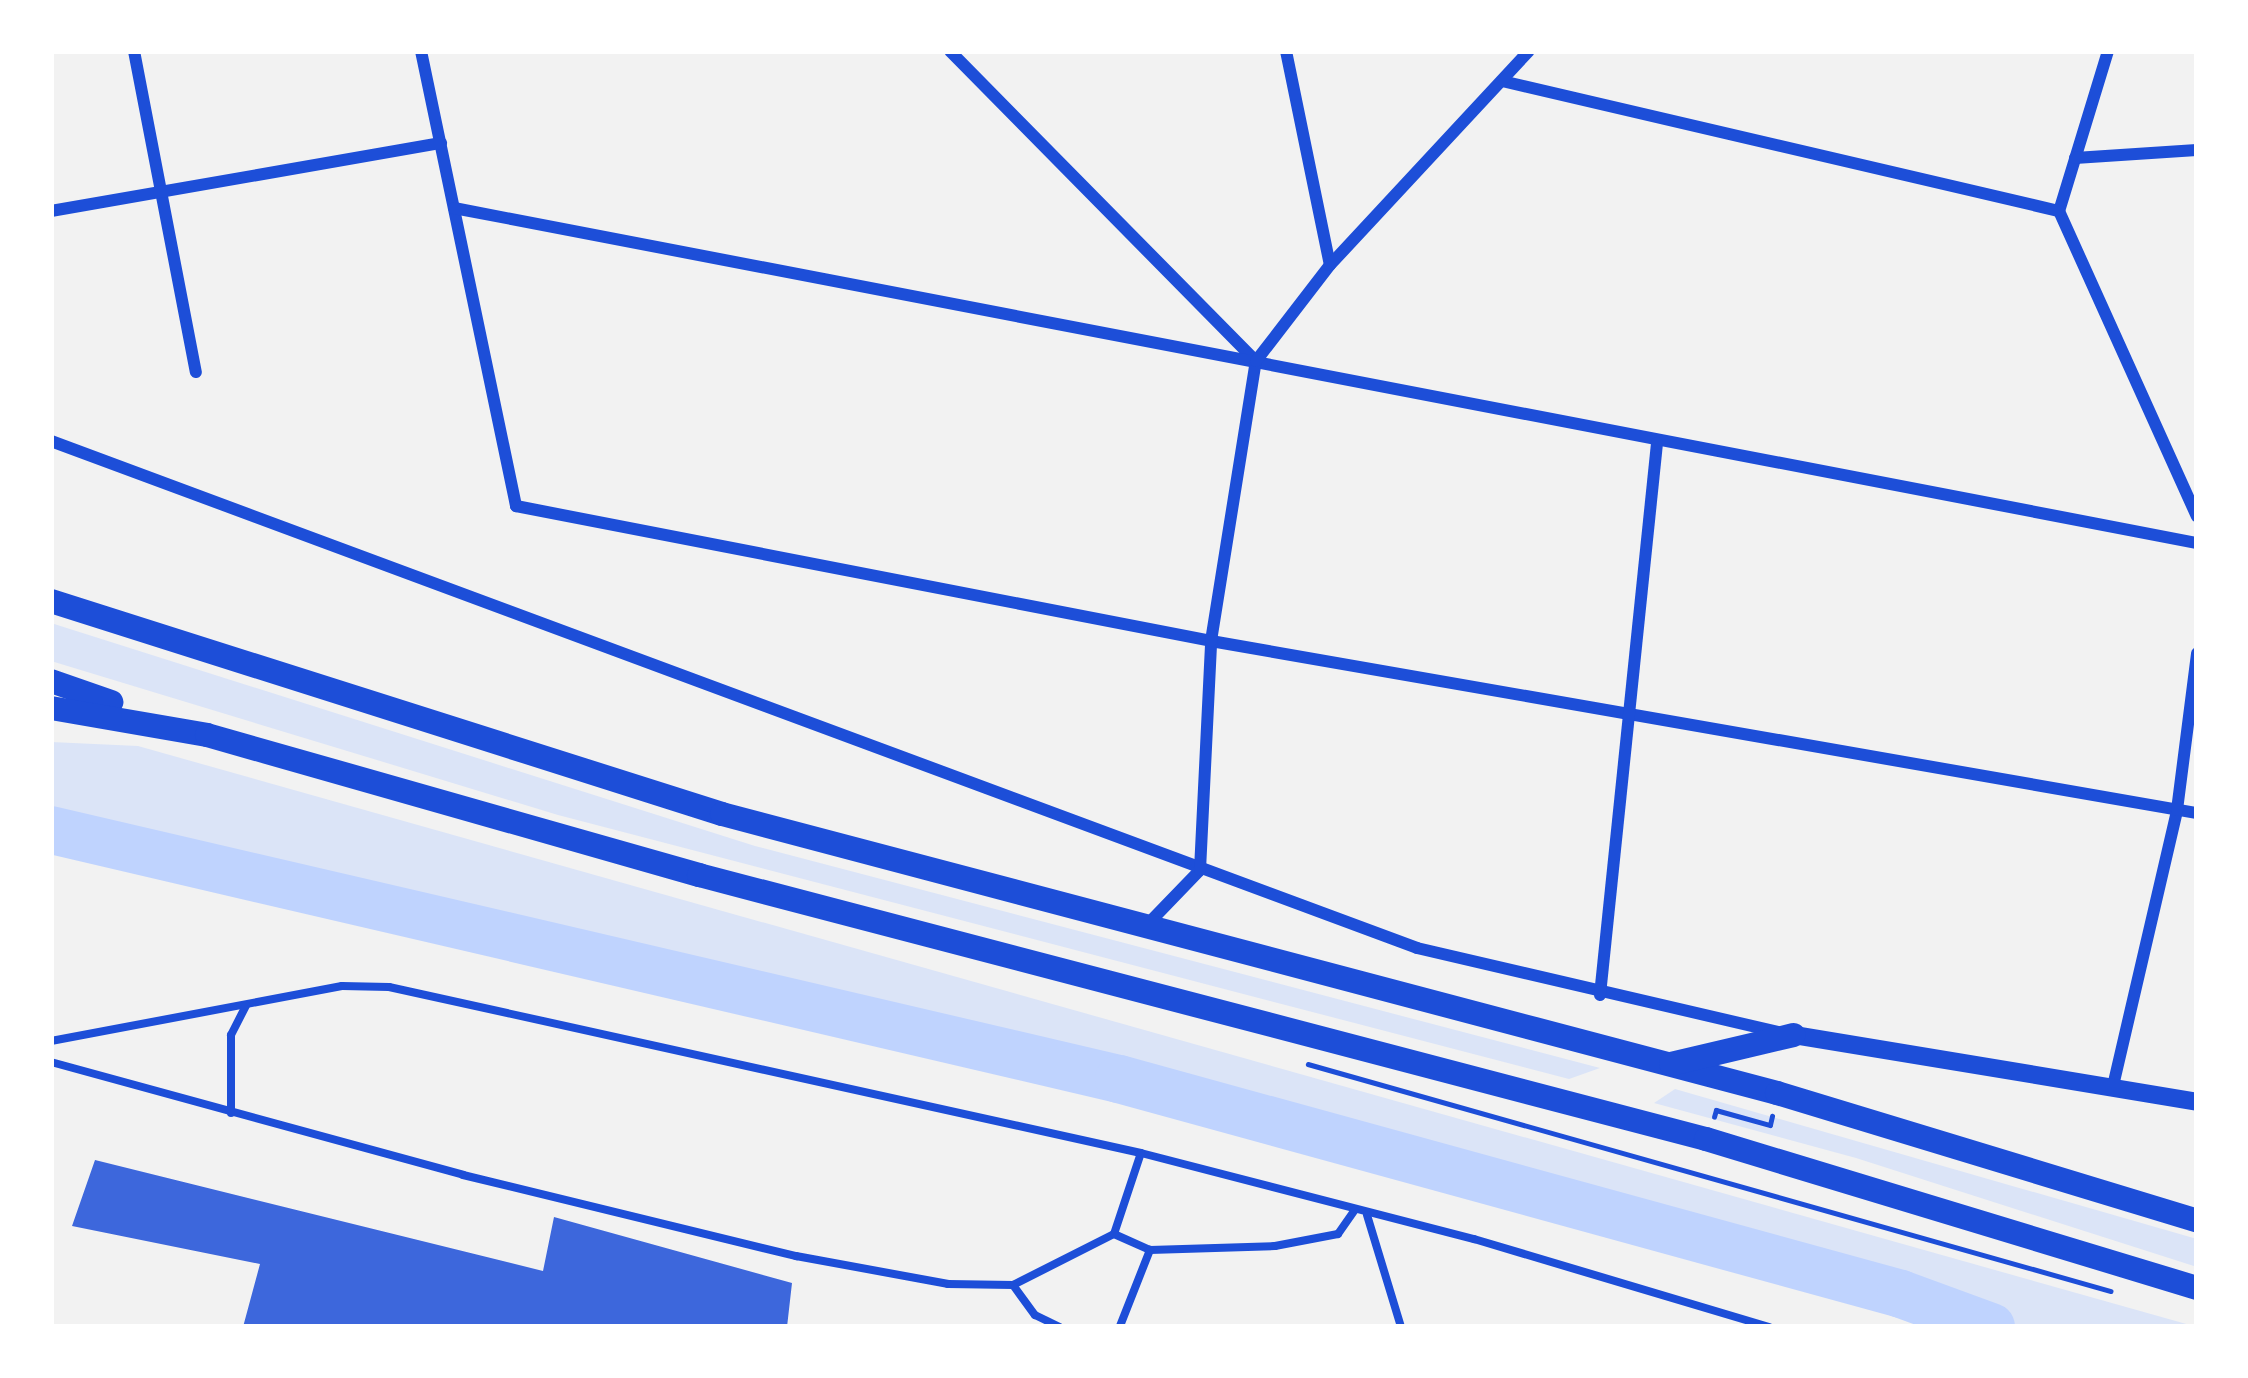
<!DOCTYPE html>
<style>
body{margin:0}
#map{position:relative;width:2248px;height:1378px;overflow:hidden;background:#f2f2f2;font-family:"Noto Sans",sans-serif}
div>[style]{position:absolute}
.green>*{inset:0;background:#dbe4f7}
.river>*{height:48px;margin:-24px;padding:0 24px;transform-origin:24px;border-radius:24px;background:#bfd3fe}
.building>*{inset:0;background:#3d67dc}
.path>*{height:4.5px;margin:-2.25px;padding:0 2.25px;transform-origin:2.25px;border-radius:2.25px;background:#1d4ed8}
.service>*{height:8px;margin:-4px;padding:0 4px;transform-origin:4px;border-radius:4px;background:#1d4ed8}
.minor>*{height:12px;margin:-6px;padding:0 6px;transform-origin:6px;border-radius:6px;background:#1d4ed8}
.tertiary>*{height:18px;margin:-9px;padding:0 9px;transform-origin:9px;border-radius:9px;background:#1d4ed8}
.trunk>*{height:24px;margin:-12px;padding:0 12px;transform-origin:12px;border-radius:12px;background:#1d4ed8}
span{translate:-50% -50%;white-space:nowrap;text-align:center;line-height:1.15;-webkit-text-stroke:10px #fff;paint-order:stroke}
.frame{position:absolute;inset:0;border:54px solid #fff;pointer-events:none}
</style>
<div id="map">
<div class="green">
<div style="clip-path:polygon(51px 623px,755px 846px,1600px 1068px,1569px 1079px,558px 815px,51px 661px)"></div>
<div style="clip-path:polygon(51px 742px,138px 746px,2197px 1327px,2017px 1327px,1481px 1169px,950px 1028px,51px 824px)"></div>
<div style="clip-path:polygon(1675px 1089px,2197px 1239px,2197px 1267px,1856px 1158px,1654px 1103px)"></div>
</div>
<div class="river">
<div style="left:51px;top:830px;width:1097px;rotate:13.12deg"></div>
<div style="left:1119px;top:1079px;width:811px;rotate:15.37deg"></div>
<div style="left:1901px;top:1294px;width:96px;rotate:20.1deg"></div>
</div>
<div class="building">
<div style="clip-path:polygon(95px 1160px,543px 1271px,554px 1217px,792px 1283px,787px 1327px,243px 1327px,260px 1264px,72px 1226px)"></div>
</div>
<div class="path">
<div style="left:1308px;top:1064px;width:834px;rotate:15.79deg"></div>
<div style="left:1714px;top:1117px;width:7px;rotate:-74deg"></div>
<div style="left:1716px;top:1110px;width:56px;rotate:15.5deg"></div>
<div style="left:1770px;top:1125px;width:9px;rotate:-77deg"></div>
</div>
<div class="service">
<div style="left:51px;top:1041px;width:296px;rotate:-10.7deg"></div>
<div style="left:342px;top:986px;width:47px;rotate:1.2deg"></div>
<div style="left:389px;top:987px;width:770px;rotate:12.45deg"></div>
<div style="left:1141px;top:1153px;width:344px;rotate:14.5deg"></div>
<div style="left:1474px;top:1239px;width:308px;rotate:16.6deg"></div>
<div style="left:51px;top:1062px;width:427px;rotate:15.3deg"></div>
<div style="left:463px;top:1175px;width:343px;rotate:13.7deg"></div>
<div style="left:796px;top:1256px;width:155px;rotate:10.4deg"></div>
<div style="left:948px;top:1284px;width:65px;rotate:0.9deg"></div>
<div style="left:1013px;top:1285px;width:113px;rotate:-26.8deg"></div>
<div style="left:1114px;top:1234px;width:85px;rotate:-71.6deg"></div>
<div style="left:231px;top:1113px;width:78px;rotate:-90deg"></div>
<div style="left:231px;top:1035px;width:33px;rotate:-63deg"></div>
<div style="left:1367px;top:1215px;width:117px;rotate:73.1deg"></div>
<div style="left:1114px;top:1234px;width:39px;rotate:24deg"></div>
<div style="left:1150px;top:1250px;width:125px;rotate:-1.8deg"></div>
<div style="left:1275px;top:1246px;width:64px;rotate:-10.8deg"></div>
<div style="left:1338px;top:1234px;width:28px;rotate:-55deg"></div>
<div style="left:1013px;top:1285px;width:37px;rotate:54deg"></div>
<div style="left:1035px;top:1315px;width:28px;rotate:26deg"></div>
<div style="left:1120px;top:1326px;width:82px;rotate:-68.5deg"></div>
</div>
<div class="minor">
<div style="left:134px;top:51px;width:327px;rotate:79.1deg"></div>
<div style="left:421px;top:51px;width:465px;rotate:78.2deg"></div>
<div style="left:516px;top:506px;width:708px;rotate:10.99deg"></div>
<div style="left:1211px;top:641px;width:1001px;rotate:9.9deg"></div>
<div style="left:950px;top:51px;width:434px;rotate:45.4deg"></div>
<div style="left:1286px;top:51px;width:218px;rotate:78.4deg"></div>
<div style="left:2108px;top:51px;width:167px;rotate:107deg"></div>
<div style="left:2059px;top:211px;width:335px;rotate:65.7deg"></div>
<div style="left:1502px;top:81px;width:572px;rotate:13.14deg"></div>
<div style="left:2075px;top:158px;width:122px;rotate:-3.8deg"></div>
<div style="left:454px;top:208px;width:1775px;rotate:10.88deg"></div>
<div style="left:51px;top:211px;width:396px;rotate:-9.9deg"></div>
<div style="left:51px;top:441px;width:1457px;rotate:20.36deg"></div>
<div style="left:1417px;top:948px;width:372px;rotate:13.1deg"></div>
<div style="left:1145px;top:927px;width:79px;rotate:-46deg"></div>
<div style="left:1200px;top:870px;width:229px;rotate:-87.2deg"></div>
<div style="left:1211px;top:641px;width:284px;rotate:-80.9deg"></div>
<div style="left:1256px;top:361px;width:121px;rotate:-52.4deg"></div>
<div style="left:1330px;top:265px;width:292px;rotate:-47.1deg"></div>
<div style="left:1600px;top:995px;width:555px;rotate:-84.1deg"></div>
<div style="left:2113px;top:1086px;width:283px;rotate:-76.9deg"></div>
<div style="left:2177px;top:810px;width:158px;rotate:-82.7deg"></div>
</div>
<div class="tertiary">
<div style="left:1794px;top:1035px;width:409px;rotate:9.4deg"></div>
</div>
<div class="trunk">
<div style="left:51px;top:601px;width:704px;rotate:17.61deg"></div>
<div style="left:722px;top:814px;width:1091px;rotate:14.81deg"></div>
<div style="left:1777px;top:1093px;width:439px;rotate:16.9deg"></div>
<div style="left:51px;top:681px;width:64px;rotate:19.3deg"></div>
<div style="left:51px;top:708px;width:158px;rotate:9.8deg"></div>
<div style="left:207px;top:735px;width:512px;rotate:15.88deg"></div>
<div style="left:699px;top:875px;width:1041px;rotate:14.69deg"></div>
<div style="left:1706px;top:1139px;width:513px;rotate:16.88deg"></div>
<div style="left:1671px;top:1064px;width:126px;rotate:-13.3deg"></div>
</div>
<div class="frame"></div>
</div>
